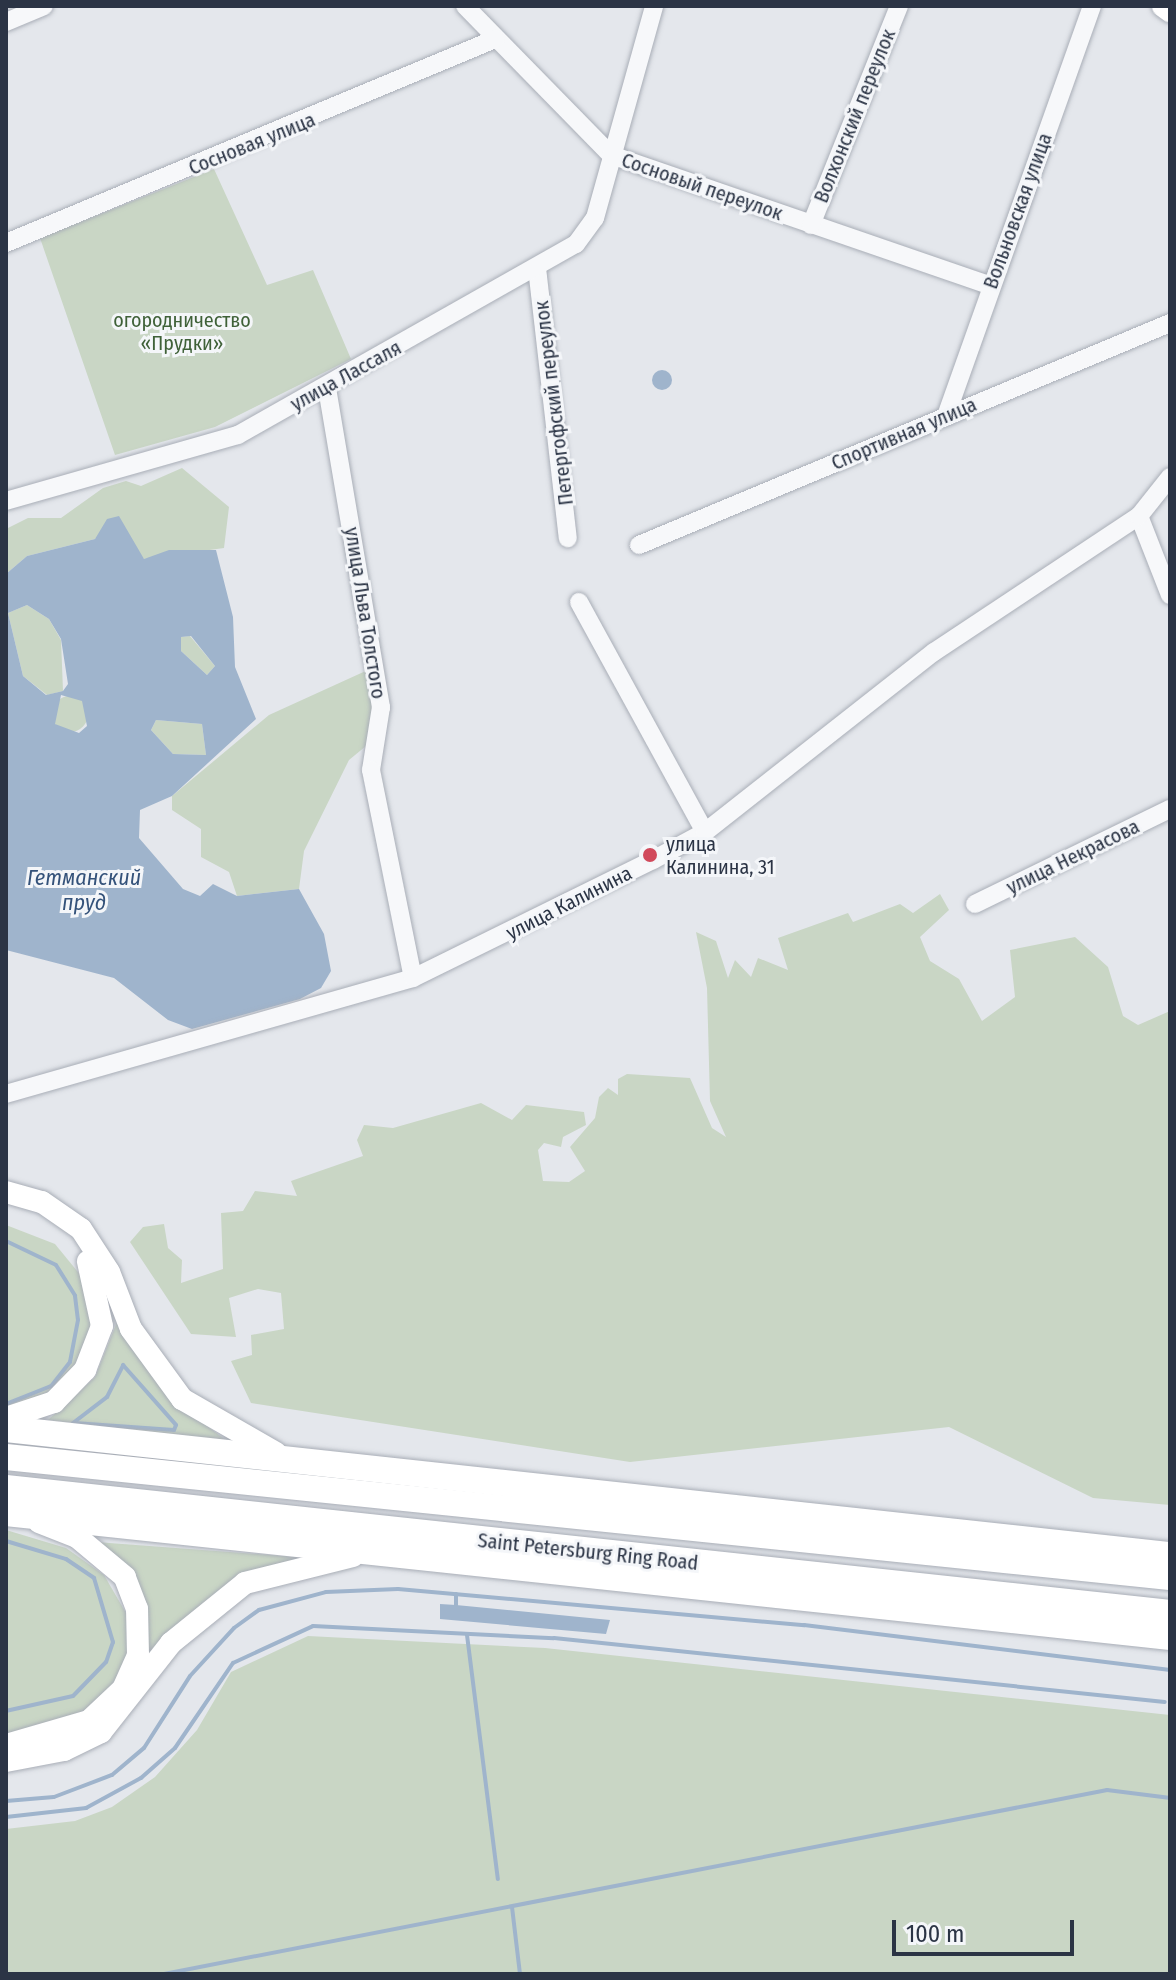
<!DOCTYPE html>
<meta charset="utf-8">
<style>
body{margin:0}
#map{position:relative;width:1176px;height:1980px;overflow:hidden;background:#e4e7ec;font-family:"Fira Sans Condensed",sans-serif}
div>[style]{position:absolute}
.green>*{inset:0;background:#c9d6c5}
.round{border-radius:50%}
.water>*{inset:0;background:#9fb4cc}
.stream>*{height:4px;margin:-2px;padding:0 2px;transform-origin:2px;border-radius:2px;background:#9fb4cc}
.roads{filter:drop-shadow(0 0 2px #a9aeb7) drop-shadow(0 0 2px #a9aeb7)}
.minor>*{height:18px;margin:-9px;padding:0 9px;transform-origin:9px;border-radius:9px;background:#f7f8fa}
.major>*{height:22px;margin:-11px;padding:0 11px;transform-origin:11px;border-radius:11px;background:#fff}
.highway>*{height:26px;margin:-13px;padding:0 13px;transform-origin:13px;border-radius:13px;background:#fff}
.dots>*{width:22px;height:22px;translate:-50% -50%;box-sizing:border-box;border:4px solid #f4f6f9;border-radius:50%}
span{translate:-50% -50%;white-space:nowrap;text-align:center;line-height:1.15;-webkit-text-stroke:6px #f4f6f9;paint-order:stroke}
.street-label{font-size:20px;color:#2b3445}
.park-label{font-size:20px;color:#3f6138}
.poi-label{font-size:20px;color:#2b3445}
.left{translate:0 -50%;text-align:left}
.water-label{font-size:22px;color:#34527a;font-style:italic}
.frame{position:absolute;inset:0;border:8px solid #2b3445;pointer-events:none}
.scale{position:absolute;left:892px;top:1920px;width:182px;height:36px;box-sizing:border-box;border:4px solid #2b3445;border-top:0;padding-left:10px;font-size:24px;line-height:28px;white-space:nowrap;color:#2b3445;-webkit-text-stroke:6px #f4f6f9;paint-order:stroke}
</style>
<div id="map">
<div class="green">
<div style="clip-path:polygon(214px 169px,267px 285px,313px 270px,351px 359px,215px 427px,115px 455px,40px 238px)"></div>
<div style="clip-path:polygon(182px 468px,229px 507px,224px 548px,144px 559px,133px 552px,119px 517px,95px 539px,27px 556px,6px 574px,6px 529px,28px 518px,61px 518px,103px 488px,126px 481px,141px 486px)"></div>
<div style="clip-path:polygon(27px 605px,49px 619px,61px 640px,63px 691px,47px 695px,23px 676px,8px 613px)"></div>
<div style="clip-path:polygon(190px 636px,215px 666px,207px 675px,181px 651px,181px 637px)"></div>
<div style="clip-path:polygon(370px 669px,376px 694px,366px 746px,349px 760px,304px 851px,299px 889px,237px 896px,229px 872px,201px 857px,201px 829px,172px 810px,172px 796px,269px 715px)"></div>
<div class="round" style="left:52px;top:696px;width:36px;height:36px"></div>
<div style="clip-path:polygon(156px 720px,202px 724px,206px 755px,173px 754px,151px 730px)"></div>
<div style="clip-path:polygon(940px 894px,949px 910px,920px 937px,930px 961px,959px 979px,982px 1021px,1015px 997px,1010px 950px,1075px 937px,1108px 967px,1123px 1016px,1138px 1025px,1170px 1011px,1170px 1505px,1093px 1498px,949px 1427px,630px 1462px,251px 1403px,231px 1361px,252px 1355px,251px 1335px,284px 1329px,281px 1293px,258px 1289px,229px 1298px,236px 1337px,191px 1334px,130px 1242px,143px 1227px,164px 1224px,168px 1248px,182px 1260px,181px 1283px,223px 1269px,221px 1213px,243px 1211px,255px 1191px,297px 1196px,291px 1181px,363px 1156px,357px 1140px,364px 1125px,393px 1128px,481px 1103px,512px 1120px,526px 1105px,584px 1112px,586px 1125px,563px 1137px,561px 1147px,544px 1143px,538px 1150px,543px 1181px,569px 1182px,585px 1171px,570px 1147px,595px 1118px,599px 1097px,608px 1088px,618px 1095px,618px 1079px,627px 1074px,690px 1078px,712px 1128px,726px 1137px,710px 1101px,707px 988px,696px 932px,716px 941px,728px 978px,735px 960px,751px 977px,758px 958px,788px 970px,778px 938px,848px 913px,853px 922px,900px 904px,913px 913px)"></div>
<div style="clip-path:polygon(6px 1225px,55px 1244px,91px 1288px,95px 1315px,90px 1347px,51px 1399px,6px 1412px)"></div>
<div style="clip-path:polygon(117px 1322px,171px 1399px,227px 1441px,48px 1420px,95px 1377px)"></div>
<div style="clip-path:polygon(6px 1530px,66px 1548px,104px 1575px,126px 1613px,129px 1641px,127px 1666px,105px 1704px,6px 1740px)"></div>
<div style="clip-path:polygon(96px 1542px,310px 1558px,283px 1566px,149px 1662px,143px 1628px)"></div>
<div style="clip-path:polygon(308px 1636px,545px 1648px,1170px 1715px,1170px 1974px,6px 1974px,6px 1829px,75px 1821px,112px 1807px,155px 1777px,197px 1730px,231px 1672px)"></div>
</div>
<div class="water">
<div class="round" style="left:652px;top:370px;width:20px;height:20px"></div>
<div style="clip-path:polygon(evenodd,119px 516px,144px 559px,169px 550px,216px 550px,233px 617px,235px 667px,256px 719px,172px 796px,140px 810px,139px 838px,183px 889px,200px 896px,213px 884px,237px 896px,299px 889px,324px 934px,331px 971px,321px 988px,300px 999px,192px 1029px,168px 1020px,114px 978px,6px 950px,6px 574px,27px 556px,95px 539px,107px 519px,119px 516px,27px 605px,49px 619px,61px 639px,68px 684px,63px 691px,46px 695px,23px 676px,8px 613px,27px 605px,119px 516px,191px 636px,215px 666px,207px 675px,181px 651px,181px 637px,191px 636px,119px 516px,61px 695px,82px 701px,87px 726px,79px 733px,55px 724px,61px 695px,119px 516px,156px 720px,202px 724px,206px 755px,173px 754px,151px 730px,156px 720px)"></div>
<div style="clip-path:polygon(440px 1604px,456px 1605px,610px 1620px,606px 1634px,440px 1619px)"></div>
</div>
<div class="stream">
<div style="left:6px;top:1241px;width:55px;rotate:25.6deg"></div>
<div style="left:56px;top:1265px;width:36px;rotate:58deg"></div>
<div style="left:75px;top:1296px;width:24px;rotate:83deg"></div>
<div style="left:78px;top:1320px;width:43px;rotate:100.8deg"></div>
<div style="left:70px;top:1362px;width:31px;rotate:128deg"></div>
<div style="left:51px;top:1386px;width:48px;rotate:158.2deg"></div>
<div style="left:123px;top:1365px;width:80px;rotate:48.5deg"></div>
<div style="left:176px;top:1425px;width:5px;rotate:112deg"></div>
<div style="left:174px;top:1430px;width:101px;rotate:-176deg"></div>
<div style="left:73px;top:1423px;width:43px;rotate:-37.4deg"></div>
<div style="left:107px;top:1397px;width:36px;rotate:-63deg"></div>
<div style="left:6px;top:1541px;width:63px;rotate:16.7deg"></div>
<div style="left:66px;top:1559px;width:34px;rotate:34deg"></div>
<div style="left:94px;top:1578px;width:67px;rotate:73.5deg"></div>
<div style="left:113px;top:1642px;width:21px;rotate:109deg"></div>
<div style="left:106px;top:1662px;width:47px;rotate:134.1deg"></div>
<div style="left:73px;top:1696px;width:69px;rotate:167.4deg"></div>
<div style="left:456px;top:1605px;width:11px;rotate:-90deg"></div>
<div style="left:467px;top:1635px;width:246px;rotate:82.8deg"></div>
<div style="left:6px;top:1801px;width:48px;rotate:-4.8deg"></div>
<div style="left:54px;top:1797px;width:62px;rotate:-20.8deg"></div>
<div style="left:112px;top:1775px;width:42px;rotate:-40.2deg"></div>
<div style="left:144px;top:1748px;width:85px;rotate:-57.4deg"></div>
<div style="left:190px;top:1676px;width:65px;rotate:-47.5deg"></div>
<div style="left:234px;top:1628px;width:31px;rotate:-36deg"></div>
<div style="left:259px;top:1610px;width:69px;rotate:-15deg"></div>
<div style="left:326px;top:1592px;width:72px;rotate:-2.4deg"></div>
<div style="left:398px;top:1589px;width:408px;rotate:5.1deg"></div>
<div style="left:804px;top:1625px;width:369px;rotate:7deg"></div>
<div style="left:6px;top:1817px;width:81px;rotate:-6.4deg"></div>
<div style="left:86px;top:1808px;width:63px;rotate:-28.6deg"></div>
<div style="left:141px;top:1778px;width:45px;rotate:-41.4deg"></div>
<div style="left:175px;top:1748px;width:103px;rotate:-55.7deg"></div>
<div style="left:233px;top:1663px;width:88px;rotate:-24.8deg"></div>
<div style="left:313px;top:1626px;width:241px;rotate:2.9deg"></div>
<div style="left:554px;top:1638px;width:614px;rotate:5.98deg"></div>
<div style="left:512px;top:1907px;width:67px;rotate:83.2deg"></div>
<div style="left:164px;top:1974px;width:961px;rotate:-11.04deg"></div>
<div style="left:1107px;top:1790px;width:64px;rotate:7.2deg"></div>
</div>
<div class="roads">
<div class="minor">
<div style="left:465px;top:6px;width:209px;rotate:45.6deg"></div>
<div style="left:611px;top:155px;width:402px;rotate:19deg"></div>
<div style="left:6px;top:22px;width:41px;rotate:-22.8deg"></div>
<div style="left:811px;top:225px;width:236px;rotate:-68.1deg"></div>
<div style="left:6px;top:243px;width:530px;rotate:-22.64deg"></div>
<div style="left:537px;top:268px;width:272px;rotate:83.5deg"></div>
<div style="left:327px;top:388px;width:324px;rotate:80.4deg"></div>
<div style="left:381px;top:707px;width:64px;rotate:99deg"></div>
<div style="left:371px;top:770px;width:212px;rotate:78.6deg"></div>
<div style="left:946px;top:416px;width:435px;rotate:-70.4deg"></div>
<div style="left:6px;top:501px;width:241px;rotate:-15.9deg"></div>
<div style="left:238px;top:435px;width:388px;rotate:-29.5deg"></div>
<div style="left:576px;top:244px;width:32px;rotate:-54deg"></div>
<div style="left:595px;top:218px;width:220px;rotate:-74.4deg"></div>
<div style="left:1139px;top:516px;width:85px;rotate:68.6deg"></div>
<div style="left:639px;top:545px;width:576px;rotate:-22.69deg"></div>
<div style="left:579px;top:602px;width:262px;rotate:61.3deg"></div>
<div style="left:975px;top:904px;width:217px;rotate:-26deg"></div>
<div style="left:6px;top:1094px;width:423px;rotate:-15.9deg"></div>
<div style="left:413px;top:978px;width:267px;rotate:-26.2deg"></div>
<div style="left:653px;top:860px;width:59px;rotate:-28.3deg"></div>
<div style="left:705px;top:832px;width:291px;rotate:-38.2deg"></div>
<div style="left:934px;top:652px;width:246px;rotate:-33.6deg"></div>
<div style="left:1139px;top:516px;width:50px;rotate:-51.5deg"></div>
</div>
<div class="major">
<div style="left:1163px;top:6px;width:9px;rotate:36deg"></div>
<div style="left:6px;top:1192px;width:37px;rotate:16deg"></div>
<div style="left:42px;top:1202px;width:47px;rotate:34.7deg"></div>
<div style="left:81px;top:1229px;width:51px;rotate:56.9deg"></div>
<div style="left:109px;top:1272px;width:61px;rotate:68.9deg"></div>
<div style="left:131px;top:1329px;width:87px;rotate:53.9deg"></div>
<div style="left:182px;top:1399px;width:108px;rotate:29.9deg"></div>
<div style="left:6px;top:1418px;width:51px;rotate:-18.4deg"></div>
<div style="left:54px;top:1402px;width:45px;rotate:-45.9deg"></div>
<div style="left:85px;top:1370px;width:47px;rotate:-68.9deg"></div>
<div style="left:102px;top:1326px;width:66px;rotate:-102.3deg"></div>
<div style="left:6px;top:1745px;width:86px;rotate:-16.1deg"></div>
<div style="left:89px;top:1721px;width:47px;rotate:-43.3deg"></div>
<div style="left:123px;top:1689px;width:37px;rotate:-66deg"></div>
<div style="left:138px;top:1655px;width:46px;rotate:-91.2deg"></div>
<div style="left:137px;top:1609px;width:34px;rotate:-111deg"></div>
<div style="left:125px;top:1577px;width:62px;rotate:-140.2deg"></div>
<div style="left:77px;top:1537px;width:41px;rotate:-158.5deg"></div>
<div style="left:6px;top:1761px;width:59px;rotate:-10.7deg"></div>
<div style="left:64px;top:1750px;width:41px;rotate:-25.9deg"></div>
<div style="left:101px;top:1732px;width:113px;rotate:-51.8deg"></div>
<div style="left:171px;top:1643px;width:95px;rotate:-39deg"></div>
<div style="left:245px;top:1583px;width:111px;rotate:-14deg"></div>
</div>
<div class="highway">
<div style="left:6px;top:1429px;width:1171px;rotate:6.18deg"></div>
<div style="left:6px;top:1457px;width:1170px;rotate:5.89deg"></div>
<div style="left:6px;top:1488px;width:1171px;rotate:6.13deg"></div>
<div style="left:6px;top:1513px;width:1171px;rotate:6.08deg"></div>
</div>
</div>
<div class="dots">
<div style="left:650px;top:855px;background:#d1495b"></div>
</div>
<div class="street-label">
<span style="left:855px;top:116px;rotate:-68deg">Волхонский переулок</span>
<span style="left:252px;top:144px;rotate:-22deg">Сосновая улица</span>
<span style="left:702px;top:187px;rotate:19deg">Сосновый переулок</span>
<span style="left:1018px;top:211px;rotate:-70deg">Вольновская улица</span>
<span style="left:346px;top:376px;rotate:-29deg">улица Лассаля</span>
<span style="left:554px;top:403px;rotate:-97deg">Петергофский переулок</span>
<span style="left:904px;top:434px;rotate:-23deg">Спортивная улица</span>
<span style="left:365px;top:613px;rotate:81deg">улица Льва Толстого</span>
<span style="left:1073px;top:857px;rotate:-26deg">улица Некрасова</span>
<span style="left:569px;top:903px;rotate:-27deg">улица Калинина</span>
<span style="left:588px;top:1552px;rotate:6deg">Saint Petersburg Ring Road</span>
</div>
<div class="park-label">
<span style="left:182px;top:332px">огородничество<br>«Прудки»</span>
</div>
<div class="poi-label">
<span class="left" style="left:666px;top:856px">улица<br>Калинина, 31</span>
</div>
<div class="water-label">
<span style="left:84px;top:890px">Гетманский<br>пруд</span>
</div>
<div class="frame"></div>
<div class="scale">100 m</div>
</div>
